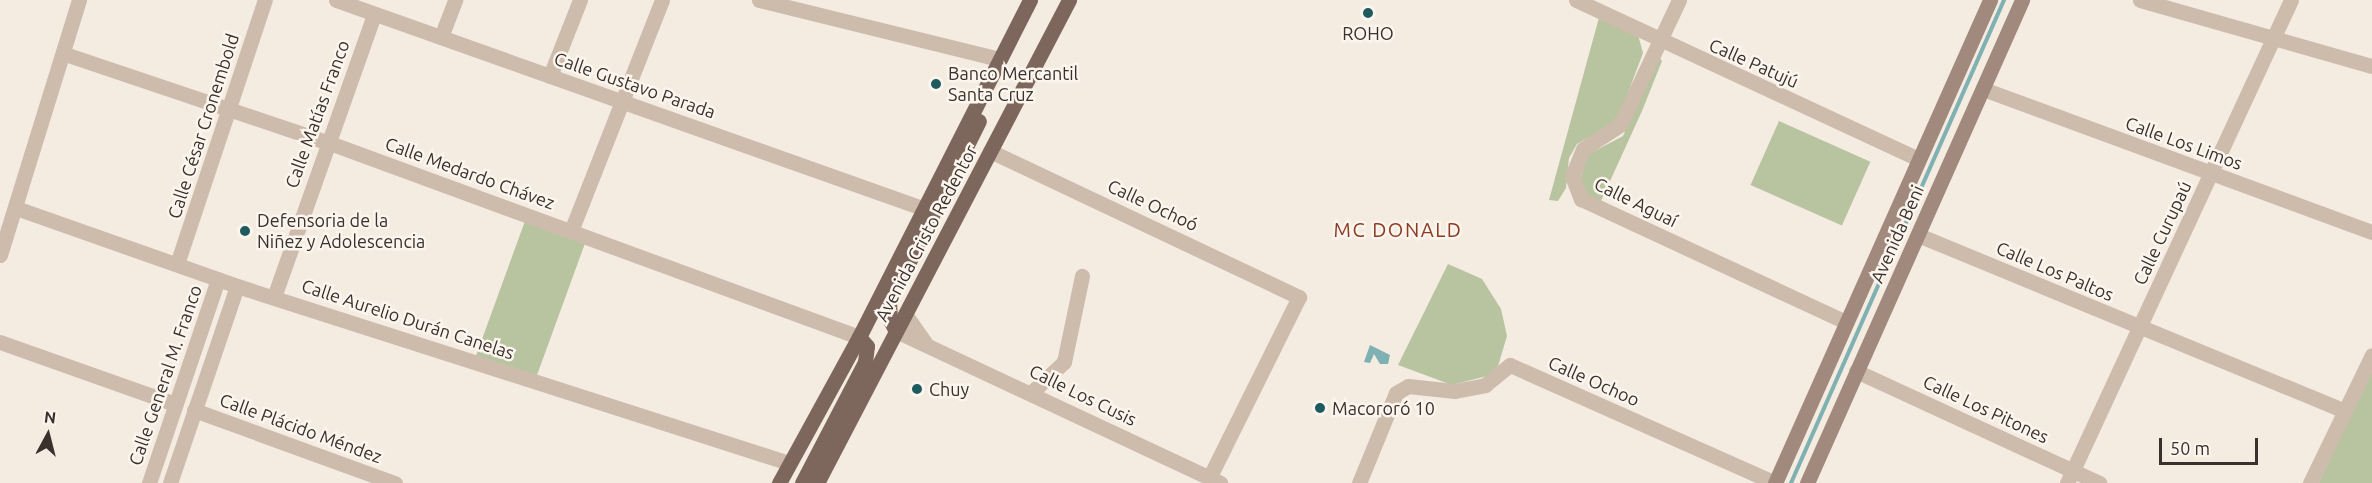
<!DOCTYPE html>
<meta charset="utf-8">
<style>
body{margin:0}
#map{position:relative;width:2372px;height:483px;overflow:hidden;background:#f4ebe1;font-family:Ubuntu,sans-serif}
div>[style]{position:absolute}
.green>*{inset:0;background:#b8c4a0;transform-origin:0 0}
.water>*{inset:0;background:#7fb0b2}
.stream>*{height:4px;margin:-2px;padding:0 2px;transform-origin:2px;border-radius:2px;background:#7fb0b2}
.street>*{height:15px;margin:-7.5px;padding:0 7.5px;transform-origin:7.5px;border-radius:7.5px;background:#cdbbac}
.secondary>*{height:15px;margin:-7.5px;padding:0 7.5px;transform-origin:7.5px;border-radius:7.5px;background:#a18a7d}
.primary>*{height:15px;margin:-7.5px;padding:0 7.5px;transform-origin:7.5px;border-radius:7.5px;background:#7d675c}
.dots>*{width:16px;height:16px;translate:-50% -50%;box-sizing:border-box;border:3px solid #fbf5ee;border-radius:50%}
span{translate:-50% -50%;white-space:nowrap;text-align:center;line-height:1.15;-webkit-text-stroke:5px #fbf5ee;paint-order:stroke}
.poi-label{font-size:18px;color:#3b302b}
.left{translate:0 -50%;text-align:left}
.street-label{font-size:18px;color:#3b302b}
.neighbourhood-label{font-size:20px;color:#8c3b22;letter-spacing:1.5px}
.north{position:absolute;left:18px;top:405px;width:60px;height:60px;-webkit-text-stroke:4px #fbf5ee;paint-order:stroke;rotate:7deg;font-size:16px;font-weight:700;line-height:24px;text-align:center;color:#3b302b}
.north::after{content:'';display:block;margin:auto;width:21px;height:27px;background:#3b302b;clip-path:polygon(50% 0,100% 100%,50% 72%,0 100%)}
.scale{position:absolute;left:2159px;top:438px;width:99px;height:27px;box-sizing:border-box;border:3px solid #3b302b;border-top:0;padding-left:8px;font-size:18px;line-height:21px;white-space:nowrap;color:#3b302b;-webkit-text-stroke:4px #fbf5ee;paint-order:stroke}
</style>
<div id="map">
<div class="green">
<div style="clip-path:polygon(1600px 14px,1638px 35px,1643px 53px,1620px 114px,1608px 127px,1577px 144px,1569px 158px,1566px 188px,1558px 201px,1549px 200px)"></div>
<div style="clip-path:polygon(1659px 57px,1662px 61px,1642px 111px,1600px 203px,1587px 195px,1580px 180px,1587px 155px,1623px 136px)"></div>
<div style="left:1779px;top:121px;width:100px;height:70px;rotate:24deg"></div>
<div style="left:525px;top:221px;width:64px;height:143px;rotate:20deg"></div>
<div style="clip-path:polygon(1448px 264px,1482px 279px,1501px 309px,1507px 336px,1498px 366px,1487px 376px,1452px 385px,1398px 365px)"></div>
<div style="clip-path:polygon(2372px 370px,2372px 483px,2319px 483px,2357px 400px)"></div>
</div>
<div class="water">
<div style="clip-path:polygon(1370px 345px,1390px 355px,1388px 364px,1380px 364px,1374px 354px,1370px 363px,1364px 362px)"></div>
</div>
<div class="stream">
<div style="left:1791px;top:483px;width:528px;rotate:-66.2deg"></div>
</div>
<div class="street">
<div style="left:336px;top:0;width:622px;rotate:19.54deg"></div>
<div style="left:759px;top:0;width:248px;rotate:13.8deg"></div>
<div style="left:1576px;top:0;width:377px;rotate:24.9deg"></div>
<div style="left:1679px;top:0;width:138px;rotate:115.3deg"></div>
<div style="left:1620px;top:125px;width:44px;rotate:147deg"></div>
<div style="left:1583px;top:149px;width:29px;rotate:112deg"></div>
<div style="left:1572px;top:176px;width:25px;rotate:69deg"></div>
<div style="left:1581px;top:199px;width:292px;rotate:24.9deg"></div>
<div style="left:2140px;top:0;width:241px;rotate:15.9deg"></div>
<div style="left:441px;top:37px;width:40px;rotate:-69deg"></div>
<div style="left:65px;top:54px;width:276px;rotate:18.6deg"></div>
<div style="left:327px;top:142px;width:567px;rotate:20.13deg"></div>
<div style="left:550px;top:76px;width:82px;rotate:-68.5deg"></div>
<div style="left:1983px;top:89px;width:414px;rotate:20.2deg"></div>
<div style="left:990px;top:151px;width:342px;rotate:25.3deg"></div>
<div style="left:1299px;top:297px;width:202px;rotate:116.4deg"></div>
<div style="left:16px;top:208px;width:234px;rotate:19.4deg"></div>
<div style="left:237px;top:286px;width:580px;rotate:17.78deg"></div>
<div style="left:571px;top:231px;width:248px;rotate:-68.5deg"></div>
<div style="left:1918px;top:235px;width:460px;rotate:22.4deg"></div>
<div style="left:0;top:255px;width:267px;rotate:-72.8deg"></div>
<div style="left:177px;top:264px;width:278px;rotate:-71.6deg"></div>
<div style="left:274px;top:297px;width:300px;rotate:-70.5deg"></div>
<div style="left:905px;top:314px;width:38px;rotate:55deg"></div>
<div style="left:896px;top:331px;width:358px;rotate:25.1deg"></div>
<div style="left:0;top:342px;width:186px;rotate:19.5deg"></div>
<div style="left:1856px;top:371px;width:268px;rotate:24.7deg"></div>
<div style="left:1032px;top:392px;width:44px;rotate:-43.2deg"></div>
<div style="left:1064px;top:362px;width:88px;rotate:-78.2deg"></div>
<div style="left:194px;top:410px;width:214px;rotate:20deg"></div>
<div style="left:149px;top:483px;width:215px;rotate:-71.3deg"></div>
<div style="left:170px;top:483px;width:208px;rotate:-71.2deg"></div>
<div style="left:1359px;top:483px;width:97px;rotate:-67.7deg"></div>
<div style="left:1396px;top:393px;width:14px;rotate:-30deg"></div>
<div style="left:1408px;top:386px;width:47px;rotate:6.1deg"></div>
<div style="left:1455px;top:391px;width:31px;rotate:-11deg"></div>
<div style="left:1485px;top:385px;width:32px;rotate:-39deg"></div>
<div style="left:1510px;top:365px;width:290px;rotate:24deg"></div>
<div style="left:2067px;top:483px;width:532px;rotate:-65.12deg"></div>
<div style="left:2310px;top:483px;width:142px;rotate:-64.2deg"></div>
</div>
<div class="secondary">
<div style="left:1775px;top:483px;width:529px;rotate:-66deg"></div>
<div style="left:1807px;top:483px;width:529px;rotate:-66deg"></div>
</div>
<div class="primary">
<div style="left:896px;top:331px;width:13px;rotate:-119deg"></div>
<div style="left:890px;top:320px;width:18px;rotate:-93deg"></div>
<div style="left:889px;top:302px;width:202px;rotate:-63.6deg"></div>
<div style="left:779px;top:483px;width:166px;rotate:-61.3deg"></div>
<div style="left:859px;top:337px;width:378px;rotate:-63.1deg"></div>
<div style="left:802px;top:483px;width:136px;rotate:-62.5deg"></div>
<div style="left:865px;top:362px;width:16px;rotate:-83deg"></div>
<div style="left:867px;top:346px;width:12px;rotate:-132deg"></div>
<div style="left:817px;top:483px;width:545px;rotate:-62.45deg"></div>
</div>
<div class="dots">
<div style="left:1368px;top:13px;background:#1f5a5e"></div>
<div style="left:936px;top:84px;background:#1f5a5e"></div>
<div style="left:245px;top:231px;background:#1f5a5e"></div>
<div style="left:917px;top:389px;background:#1f5a5e"></div>
<div style="left:1320px;top:408px;background:#1f5a5e"></div>
</div>
<div class="poi-label">
<span style="left:1368px;top:33px">ROHO</span>
<span class="left" style="left:948px;top:84px">Banco Mercantil<br>Santa Cruz</span>
<span class="left" style="left:257px;top:231px">Defensoria de la<br>Niñez y Adolescencia</span>
<span class="left" style="left:929px;top:389px">Chuy</span>
<span class="left" style="left:1332px;top:408px">Macororó 10</span>
</div>
<div class="street-label">
<span style="left:1754px;top:63px;rotate:24deg">Calle Patujú</span>
<span style="left:635px;top:85px;rotate:19deg">Calle Gustavo Parada</span>
<span style="left:317px;top:114px;rotate:-70deg">Calle Matías Franco</span>
<span style="left:203px;top:126px;rotate:-72deg">Calle César Cronembold</span>
<span style="left:2184px;top:143px;rotate:20deg">Calle Los Limos</span>
<span style="left:470px;top:173px;rotate:20deg">Calle Medardo Chávez</span>
<span style="left:1636px;top:202px;rotate:26deg">Calle Aguaí</span>
<span style="left:1153px;top:205px;rotate:25deg">Calle Ochoó</span>
<span style="left:926px;top:233px;rotate:-62deg">Avenida Cristo Redentor</span>
<span style="left:2162px;top:233px;rotate:-65deg">Calle Curupaú</span>
<span style="left:1897px;top:234px;rotate:-66deg">Avenida Beni</span>
<span style="left:2055px;top:271px;rotate:23deg">Calle Los Paltos</span>
<span style="left:408px;top:319px;rotate:18deg">Calle Aurelio Durán Canelas</span>
<span style="left:165px;top:375px;rotate:-71deg">Calle General M. Franco</span>
<span style="left:1594px;top:381px;rotate:24deg">Calle Ochoo</span>
<span style="left:1083px;top:395px;rotate:26deg">Calle Los Cusis</span>
<span style="left:1986px;top:409px;rotate:25deg">Calle Los Pitones</span>
<span style="left:301px;top:428px;rotate:20deg">Calle Plácido Méndez</span>
</div>
<div class="neighbourhood-label">
<span style="left:1398px;top:229px">MC DONALD</span>
</div>
<div class="north">N</div>
<div class="scale">50 m</div>
</div>
